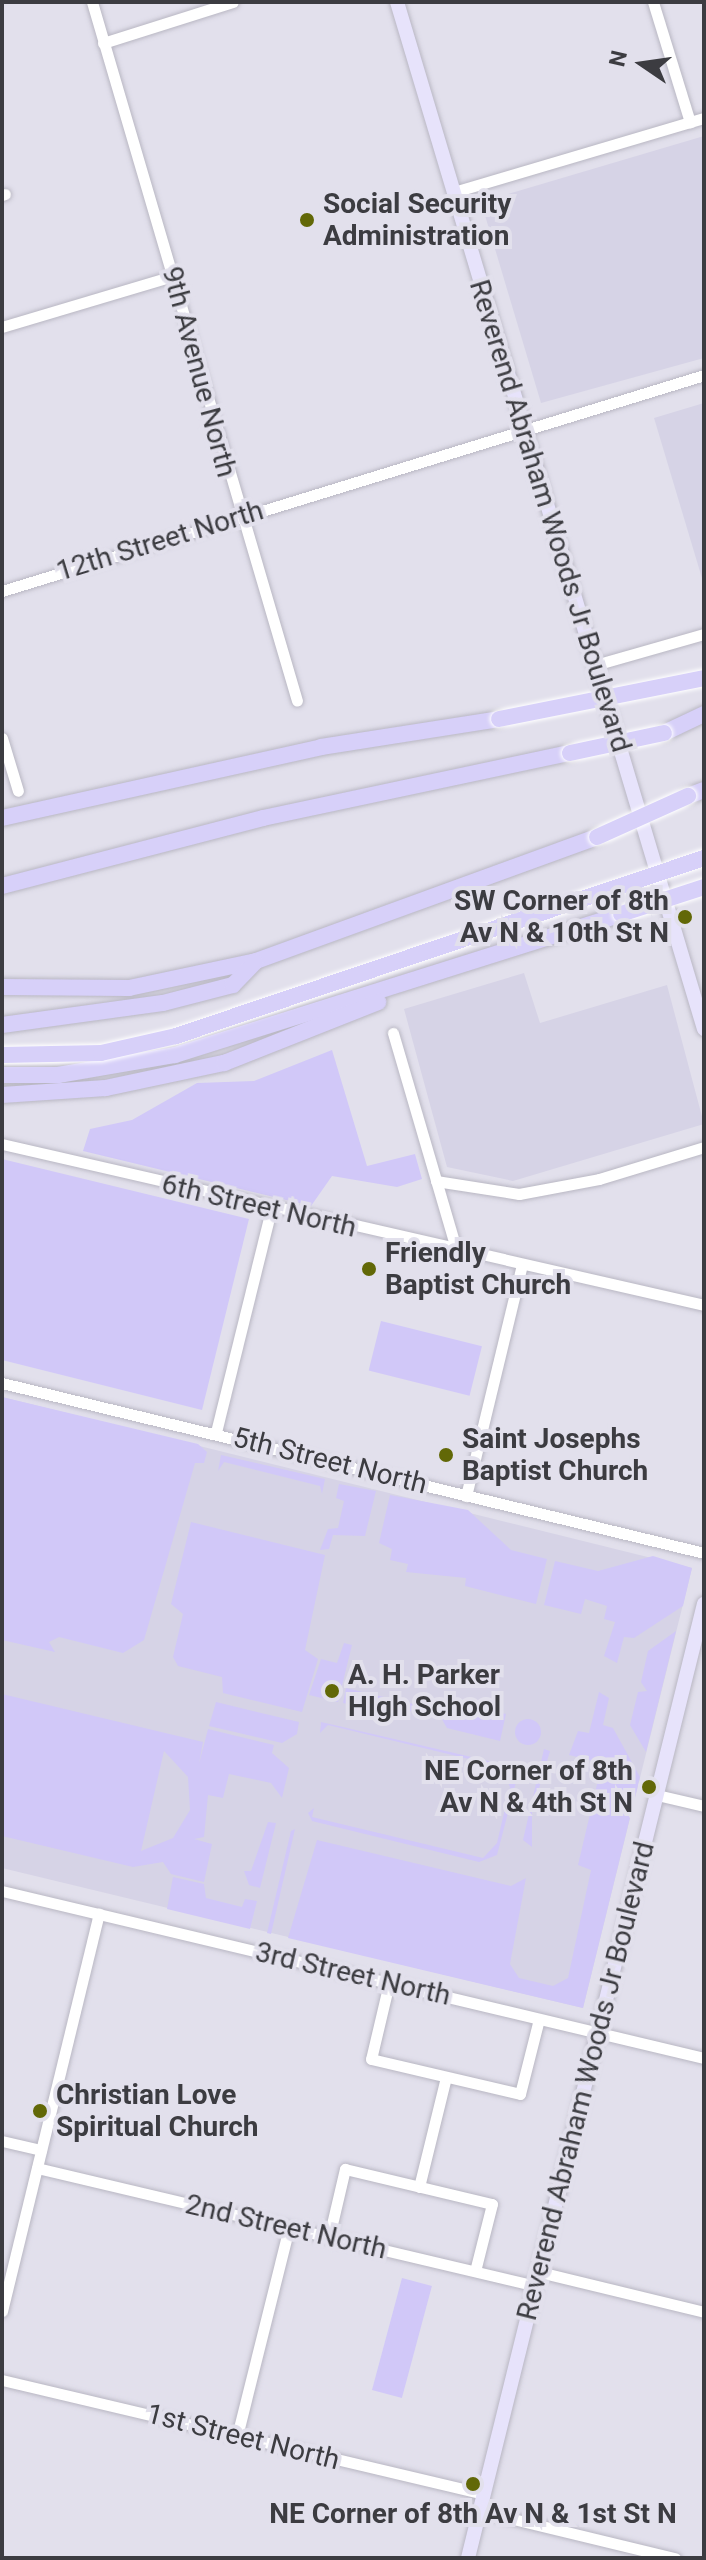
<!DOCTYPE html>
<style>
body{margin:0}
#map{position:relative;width:706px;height:2560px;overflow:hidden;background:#e2e0ec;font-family:Roboto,sans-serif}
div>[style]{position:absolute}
.built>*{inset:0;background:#d6d3e6}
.green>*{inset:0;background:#d1c8f8;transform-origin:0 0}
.round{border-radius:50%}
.roads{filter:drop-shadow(0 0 2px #b9b7c3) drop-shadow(0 0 2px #b9b7c3)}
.minor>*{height:11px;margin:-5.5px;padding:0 5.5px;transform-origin:5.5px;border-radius:5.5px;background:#fff}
.major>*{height:14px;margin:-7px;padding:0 7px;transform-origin:7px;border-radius:7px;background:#e7e3fb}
.highway>*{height:16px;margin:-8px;padding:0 8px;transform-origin:8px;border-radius:8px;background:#d7d0f9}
.bridges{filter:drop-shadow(0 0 2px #fff) drop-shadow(0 0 2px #fff)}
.highway-bridge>*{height:16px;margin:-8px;padding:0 8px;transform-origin:8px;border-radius:8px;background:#d7d0f9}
.dots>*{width:22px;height:22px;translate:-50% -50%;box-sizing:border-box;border:4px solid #e2e0ec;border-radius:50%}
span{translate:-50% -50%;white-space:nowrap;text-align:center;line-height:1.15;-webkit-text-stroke:8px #e2e0ec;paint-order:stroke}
.poi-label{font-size:28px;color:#3c3c41;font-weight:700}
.left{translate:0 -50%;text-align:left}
.right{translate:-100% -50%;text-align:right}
.street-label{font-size:28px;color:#3c3c41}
.frame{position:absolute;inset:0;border:4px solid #3c3c41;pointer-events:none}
.north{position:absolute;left:602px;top:24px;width:80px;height:80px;-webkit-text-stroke:6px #e2e0ec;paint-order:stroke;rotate:283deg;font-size:22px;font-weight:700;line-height:32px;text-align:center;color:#3c3c41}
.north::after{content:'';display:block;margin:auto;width:28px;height:36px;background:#3c3c41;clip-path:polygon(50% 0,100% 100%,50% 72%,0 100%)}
</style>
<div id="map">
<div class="built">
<div style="clip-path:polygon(704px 136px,704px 358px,541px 403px,481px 202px)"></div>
<div style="clip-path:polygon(704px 403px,704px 585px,654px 418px)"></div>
<div style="clip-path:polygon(524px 973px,540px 1023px,667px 985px,704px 1124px,513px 1181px,447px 1167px,404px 1009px)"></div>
<div style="clip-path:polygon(2px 1397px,692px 1568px,583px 2008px,2px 1868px)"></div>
</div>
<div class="green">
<div style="clip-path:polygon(332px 1050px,367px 1166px,415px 1154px,422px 1179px,397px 1187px,332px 1176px,311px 1206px,83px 1151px,90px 1129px,132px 1120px,197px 1083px,254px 1081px)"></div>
<div style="clip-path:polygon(2px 1159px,249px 1219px,202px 1410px,2px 1360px)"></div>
<div style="left:381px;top:1321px;width:104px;height:51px;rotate:14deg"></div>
<div style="clip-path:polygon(2px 1397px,198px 1444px,207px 1452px,204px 1463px,195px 1463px,144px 1640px,123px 1653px,59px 1637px,49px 1642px,55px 1652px,2px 1640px)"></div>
<div style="clip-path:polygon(221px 1455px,325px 1479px,322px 1494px,320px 1486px,224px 1462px,218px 1471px)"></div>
<div style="clip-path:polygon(339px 1484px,376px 1491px,365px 1536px,333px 1535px,329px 1549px,320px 1550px,328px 1529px,338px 1528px,344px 1501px,336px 1498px)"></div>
<div style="clip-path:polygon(390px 1495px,468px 1510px,511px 1550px,547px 1559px,536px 1604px,465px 1586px,466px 1578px,406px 1572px,408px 1564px,390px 1560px,392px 1549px,379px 1543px)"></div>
<div style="clip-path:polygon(191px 1522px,325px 1555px,305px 1650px,318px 1659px,302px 1712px,223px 1693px,222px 1677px,178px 1666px,173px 1657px,183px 1614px,171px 1604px)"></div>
<div style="clip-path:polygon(653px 1556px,692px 1568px,683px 1606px,634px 1638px,624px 1637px,617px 1663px,604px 1656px,615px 1622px,604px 1619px,607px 1606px,585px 1599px,581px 1614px,544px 1605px,555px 1561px,598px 1571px)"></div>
<div style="clip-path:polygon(676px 1631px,646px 1752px,630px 1725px,638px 1692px,647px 1691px,641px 1682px,648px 1651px)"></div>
<div style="clip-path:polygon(344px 1643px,352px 1645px,338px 1702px,309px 1695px,321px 1659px,337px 1663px)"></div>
<div style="clip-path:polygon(346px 1688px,413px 1704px,411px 1711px,403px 1717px,343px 1703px)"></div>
<div style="clip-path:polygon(599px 1692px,609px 1698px,603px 1725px,613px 1728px,640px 1777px,583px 2008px,288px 1938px,317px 1840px,511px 1886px,526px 1878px,510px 1964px,519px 1978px,553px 1986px,568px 1978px,591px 1870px,578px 1865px,602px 1763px,569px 1755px,578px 1731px,589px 1733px)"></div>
<div style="clip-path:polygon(evenodd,2px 1694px,203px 1742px,199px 1764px,208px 1729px,274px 1745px,272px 1753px,289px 1768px,282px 1798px,271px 1783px,229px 1774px,223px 1798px,208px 1795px,204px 1837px,194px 1839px,212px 1844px,204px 1882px,171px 1874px,163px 1862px,133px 1867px,2px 1836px,2px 1694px,164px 1751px,188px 1777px,190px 1810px,173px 1838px,141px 1851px,164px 1751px)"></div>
<div style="clip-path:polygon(438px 1698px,506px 1714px,500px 1741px,447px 1728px,436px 1709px)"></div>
<div style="clip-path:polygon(216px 1702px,299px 1722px,297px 1734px,282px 1743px,209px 1726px)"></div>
<div class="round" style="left:515px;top:1719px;width:26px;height:26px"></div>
<div style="clip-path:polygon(321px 1722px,506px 1765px,516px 1782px,497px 1855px,479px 1862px,312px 1821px,308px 1813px,314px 1808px,312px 1817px,483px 1858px,497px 1843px,510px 1787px,502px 1767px,328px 1725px,320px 1733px)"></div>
<div style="clip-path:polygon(544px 1749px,550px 1751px,532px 1812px,532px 1847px,523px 1840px)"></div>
<div style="clip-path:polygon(268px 1822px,276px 1823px,260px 1888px,249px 1885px,244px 1871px,251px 1871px)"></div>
<div style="clip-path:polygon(295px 1829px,271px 1934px,267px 1933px,291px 1831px)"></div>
<div style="clip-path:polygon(173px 1877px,204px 1884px,206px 1898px,242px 1907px,245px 1899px,257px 1901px,250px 1929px,167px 1909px)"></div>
<div style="left:402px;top:2278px;width:31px;height:116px;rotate:15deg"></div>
</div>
<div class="roads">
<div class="minor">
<div style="left:92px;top:2px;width:728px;rotate:73.65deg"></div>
<div style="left:653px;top:2px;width:126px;rotate:72.9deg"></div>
<div style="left:103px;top:43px;width:136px;rotate:-17.5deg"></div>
<div style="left:454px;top:192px;width:261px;rotate:-16.5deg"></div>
<div style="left:2px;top:195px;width:3px;rotate:-18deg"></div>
<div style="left:2px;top:327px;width:178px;rotate:-16.6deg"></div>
<div style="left:2px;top:591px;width:734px;rotate:-17.1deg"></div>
<div style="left:595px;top:665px;width:113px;rotate:-15.9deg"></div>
<div style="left:2px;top:738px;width:55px;rotate:73.2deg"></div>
<div style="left:393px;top:1033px;width:228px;rotate:73.7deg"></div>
<div style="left:2px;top:1144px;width:720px;rotate:12.92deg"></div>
<div style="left:436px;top:1181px;width:84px;rotate:8.9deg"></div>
<div style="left:519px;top:1194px;width:81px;rotate:-10.6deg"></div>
<div style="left:599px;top:1179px;width:110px;rotate:-16.9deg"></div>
<div style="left:2px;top:1383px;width:722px;rotate:13.61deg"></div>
<div style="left:216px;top:1432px;width:229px;rotate:-76.1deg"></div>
<div style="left:466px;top:1496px;width:238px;rotate:-76.4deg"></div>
<div style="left:657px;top:1795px;width:48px;rotate:13.2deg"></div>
<div style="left:2px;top:1891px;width:722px;rotate:13.38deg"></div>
<div style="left:389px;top:1983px;width:78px;rotate:103.3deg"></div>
<div style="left:371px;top:2059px;width:153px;rotate:13.2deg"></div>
<div style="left:520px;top:2094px;width:77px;rotate:-75.8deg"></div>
<div style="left:2px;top:2141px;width:40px;rotate:13deg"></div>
<div style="left:37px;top:2168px;width:513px;rotate:13.3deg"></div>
<div style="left:419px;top:2187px;width:113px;rotate:-76.2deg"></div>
<div style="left:329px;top:2237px;width:70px;rotate:-76.8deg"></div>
<div style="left:345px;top:2169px;width:151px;rotate:13.4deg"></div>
<div style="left:492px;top:2204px;width:69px;rotate:104.2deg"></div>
<div style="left:539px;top:2272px;width:170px;rotate:13.6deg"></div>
<div style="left:2px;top:2311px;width:409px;rotate:-76.3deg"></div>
<div style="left:2px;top:2380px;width:495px;rotate:13.3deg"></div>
<div style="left:237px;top:2436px;width:215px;rotate:-76deg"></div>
<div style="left:480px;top:2511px;width:201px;rotate:13.6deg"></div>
</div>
<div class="major">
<div style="left:397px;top:2px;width:1072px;rotate:73.36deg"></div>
<div style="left:468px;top:2558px;width:983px;rotate:-76.11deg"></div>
</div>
<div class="highway">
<div style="left:664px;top:733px;width:44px;rotate:-25.4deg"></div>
<div style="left:688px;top:796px;width:17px;rotate:-21deg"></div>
<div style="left:2px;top:818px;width:327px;rotate:-12.5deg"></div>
<div style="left:321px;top:747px;width:180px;rotate:-8.9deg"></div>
<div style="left:2px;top:886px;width:270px;rotate:-14.6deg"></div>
<div style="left:263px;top:818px;width:314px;rotate:-12deg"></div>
<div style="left:2px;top:987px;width:127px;rotate:0.5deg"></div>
<div style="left:129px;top:988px;width:130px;rotate:-12deg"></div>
<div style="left:256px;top:961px;width:363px;rotate:-20deg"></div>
<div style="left:2px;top:1025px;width:162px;rotate:-7.8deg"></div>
<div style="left:163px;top:1003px;width:72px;rotate:-14.4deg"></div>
<div style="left:233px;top:985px;width:32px;rotate:-46deg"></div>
<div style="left:2px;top:1075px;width:56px"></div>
<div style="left:58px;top:1075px;width:119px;rotate:-9.7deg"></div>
<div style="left:175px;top:1055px;width:468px;rotate:-17.5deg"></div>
<div style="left:2px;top:1095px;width:104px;rotate:-3.9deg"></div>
<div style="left:106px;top:1088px;width:121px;rotate:-12deg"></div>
<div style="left:224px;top:1063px;width:166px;rotate:-21.6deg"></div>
</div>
</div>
<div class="bridges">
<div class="highway-bridge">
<div style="left:499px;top:719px;width:209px;rotate:-11.3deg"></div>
<div style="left:570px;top:753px;width:96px;rotate:-12deg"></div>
<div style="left:597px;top:837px;width:100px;rotate:-24.3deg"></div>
<div style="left:621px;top:914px;width:87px;rotate:-18deg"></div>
<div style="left:2px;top:1055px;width:99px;rotate:-1.2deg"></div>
<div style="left:101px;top:1053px;width:77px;rotate:-12.8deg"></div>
<div style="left:176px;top:1036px;width:557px;rotate:-18.63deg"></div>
</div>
</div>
<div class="dots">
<div style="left:307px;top:220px;background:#626807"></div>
<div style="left:685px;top:917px;background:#626807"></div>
<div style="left:369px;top:1269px;background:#626807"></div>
<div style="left:446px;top:1455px;background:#626807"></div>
<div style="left:332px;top:1691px;background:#626807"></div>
<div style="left:649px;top:1787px;background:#626807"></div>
<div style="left:40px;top:2111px;background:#626807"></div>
<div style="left:473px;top:2484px;background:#626807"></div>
</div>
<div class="poi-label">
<span class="left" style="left:323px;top:220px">Social Security<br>Administration</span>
<span class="right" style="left:669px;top:917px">SW Corner of 8th<br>Av N &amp; 10th St N</span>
<span class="left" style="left:385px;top:1269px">Friendly<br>Baptist Church</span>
<span class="left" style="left:462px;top:1455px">Saint Josephs<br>Baptist Church</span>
<span class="left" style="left:348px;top:1691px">A. H. Parker<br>HIgh School</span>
<span class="right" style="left:633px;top:1787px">NE Corner of 8th<br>Av N &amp; 4th St N</span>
<span class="left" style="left:56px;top:2111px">Christian Love<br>Spiritual Church</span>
<span style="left:473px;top:2514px">NE Corner of 8th Av N &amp; 1st St N</span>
</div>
<div class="street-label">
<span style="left:199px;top:372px;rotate:75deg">9th Avenue North</span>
<span style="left:550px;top:516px;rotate:73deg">Reverend Abraham Woods Jr Boulevard</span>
<span style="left:160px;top:541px;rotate:-17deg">12th Street North</span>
<span style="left:259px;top:1206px;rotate:13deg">6th Street North</span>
<span style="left:330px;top:1461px;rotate:14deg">5th Street North</span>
<span style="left:353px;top:1974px;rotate:13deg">3rd Street North</span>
<span style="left:586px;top:2081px;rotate:-76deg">Reverend Abraham Woods Jr Boulevard</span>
<span style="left:286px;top:2227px;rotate:13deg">2nd Street North</span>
<span style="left:243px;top:2437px;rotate:14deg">1st Street North</span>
</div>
<div class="frame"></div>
<div class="north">N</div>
</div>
